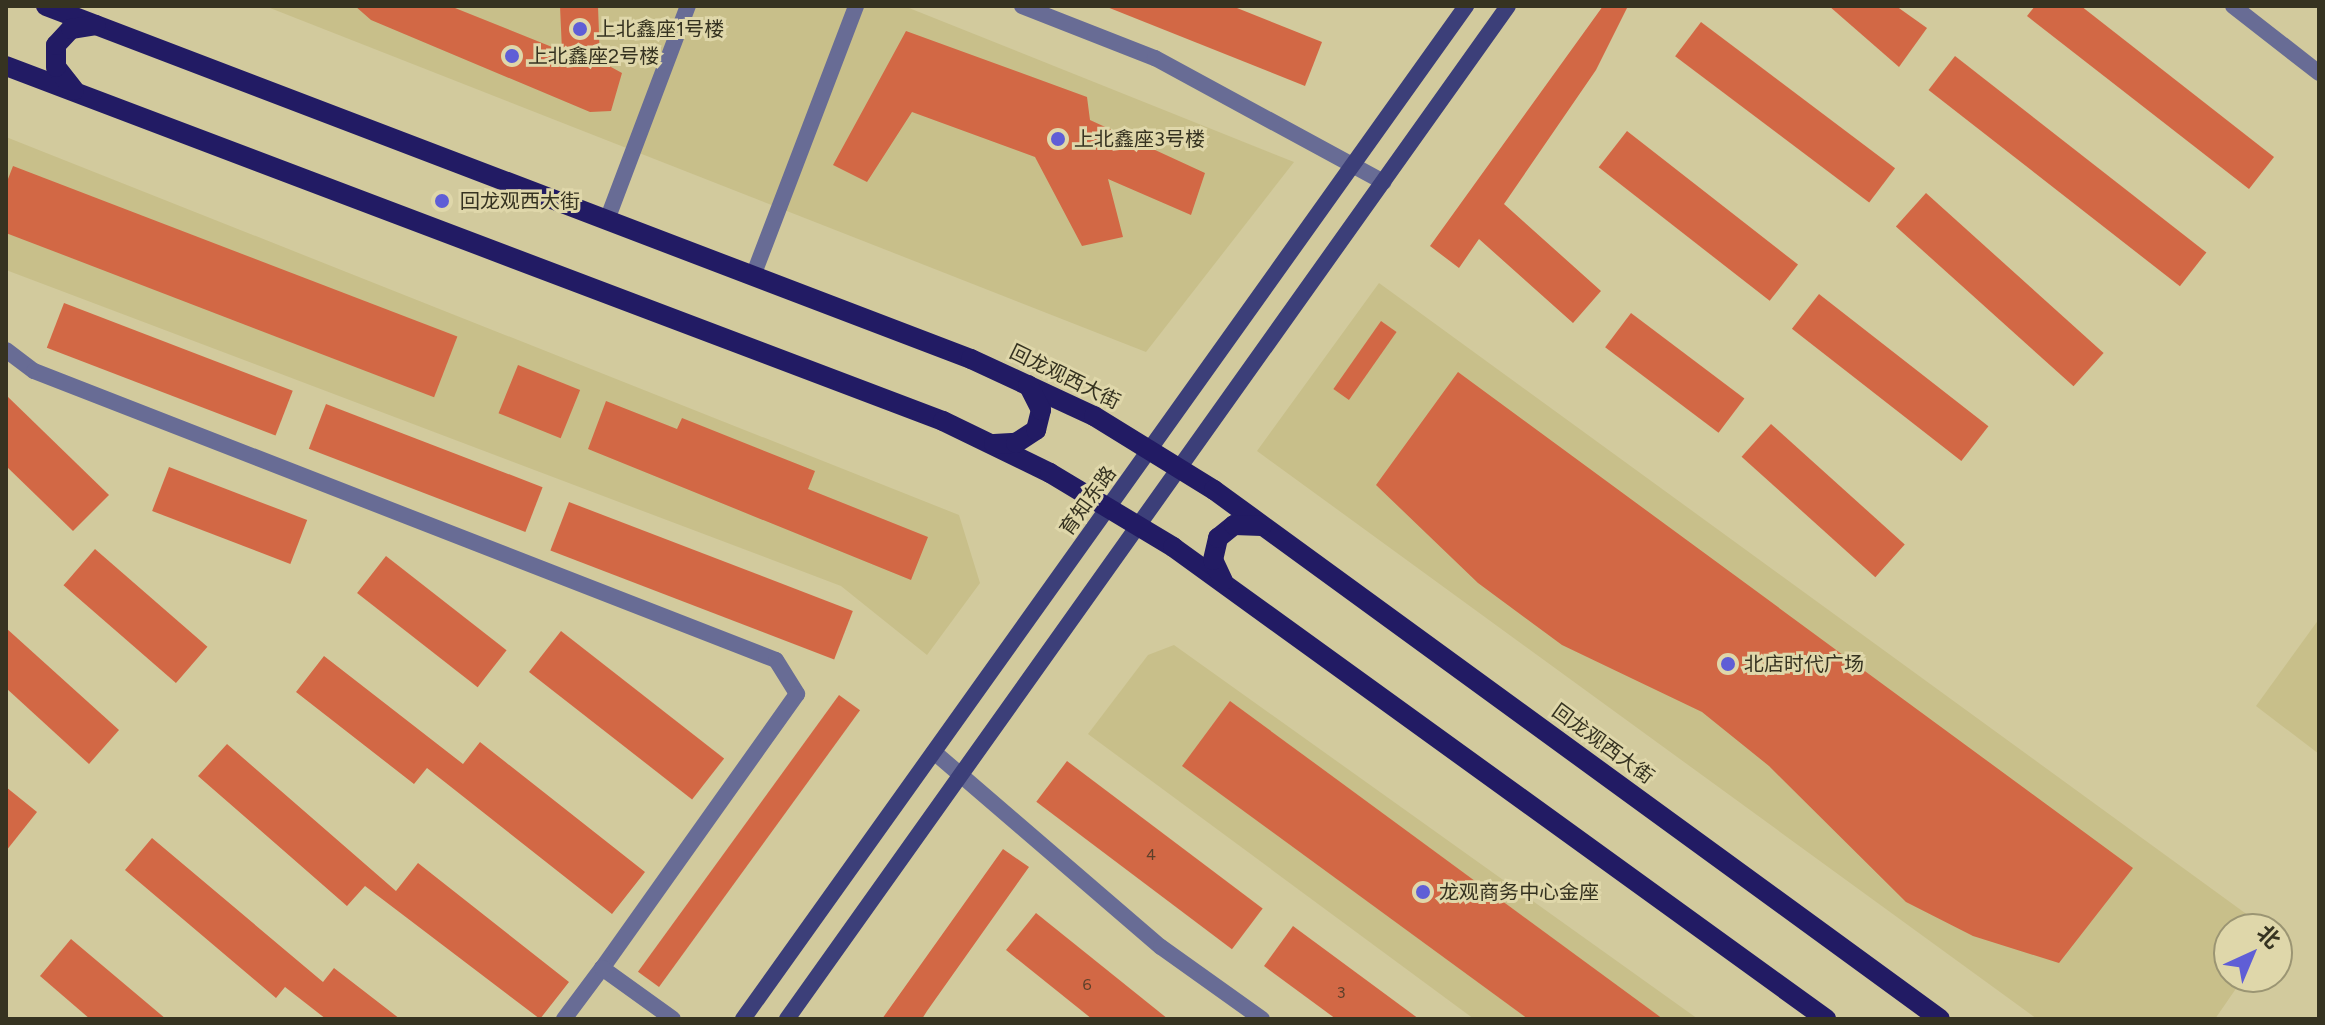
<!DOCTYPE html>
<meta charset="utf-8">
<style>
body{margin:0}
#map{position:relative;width:2325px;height:1025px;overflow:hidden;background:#d2ca9d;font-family:Figtree,"Noto Sans SC",sans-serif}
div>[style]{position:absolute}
.built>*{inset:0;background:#c8bf8a}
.building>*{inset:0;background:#d26845;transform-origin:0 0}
.minor>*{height:16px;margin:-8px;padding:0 8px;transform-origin:8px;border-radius:8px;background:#686c95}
.tertiary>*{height:16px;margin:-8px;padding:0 8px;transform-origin:8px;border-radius:8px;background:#686c95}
.secondary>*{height:16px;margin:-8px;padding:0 8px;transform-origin:8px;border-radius:8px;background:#3c3f79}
.primary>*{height:20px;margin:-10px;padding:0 10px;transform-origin:10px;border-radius:10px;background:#221b64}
.dots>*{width:22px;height:22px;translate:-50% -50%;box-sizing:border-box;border:4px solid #dfd7aa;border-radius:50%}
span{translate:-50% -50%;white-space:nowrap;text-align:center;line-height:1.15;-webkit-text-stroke:6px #dfd7aa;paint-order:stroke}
.number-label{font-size:16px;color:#5d402a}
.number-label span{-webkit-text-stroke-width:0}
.poi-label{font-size:20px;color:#363321}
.left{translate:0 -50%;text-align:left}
.street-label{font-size:20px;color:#363321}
.frame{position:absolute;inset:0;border:8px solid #363321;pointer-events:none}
.north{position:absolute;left:2213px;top:913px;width:80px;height:80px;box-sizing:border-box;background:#dfd7aa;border:2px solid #9b9573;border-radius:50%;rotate:44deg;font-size:22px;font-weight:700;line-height:32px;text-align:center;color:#363321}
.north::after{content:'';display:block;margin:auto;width:28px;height:36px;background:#5f5ed6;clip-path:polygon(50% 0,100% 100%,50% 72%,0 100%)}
</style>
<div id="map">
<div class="built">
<div style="clip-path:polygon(265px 6px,904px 6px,1294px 162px,1146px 352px)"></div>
<div style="clip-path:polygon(6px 137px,959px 515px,980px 583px,927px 655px,841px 586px,6px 270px)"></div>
<div style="clip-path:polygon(1379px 283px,2267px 929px,2229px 929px,2229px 977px,2244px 977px,2215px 1019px,2037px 1019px,1257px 451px)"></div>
<div style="clip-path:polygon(2319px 619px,2319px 754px,2256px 706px)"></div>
<div style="clip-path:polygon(1174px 645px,1698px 1019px,1474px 1019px,1088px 734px,1148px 655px)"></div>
</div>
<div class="building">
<div style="clip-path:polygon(355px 6px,450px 6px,562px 51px,560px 6px,598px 6px,600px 61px,622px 73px,611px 111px,590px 112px,371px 20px)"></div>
<div style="clip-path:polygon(1232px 6px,1322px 42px,1305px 86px,1107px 7px)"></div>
<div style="clip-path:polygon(1603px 6px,1628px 6px,1596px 70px,1504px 204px,1601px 291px,1573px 323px,1479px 239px,1459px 268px,1430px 246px)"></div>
<div style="clip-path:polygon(1829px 6px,1896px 6px,1927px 28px,1899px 67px)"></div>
<div style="clip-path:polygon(2035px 6px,2081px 6px,2274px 157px,2249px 189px,2027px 16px)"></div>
<div style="left:1701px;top:22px;width:243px;height:43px;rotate:37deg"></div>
<div style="clip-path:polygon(906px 31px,1087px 97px,1090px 120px,1205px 173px,1191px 215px,1108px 179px,1123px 237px,1082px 246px,1035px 157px,912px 112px,867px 182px,833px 165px)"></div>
<div style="left:1955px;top:56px;width:319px;height:43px;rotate:38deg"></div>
<div style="left:1627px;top:131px;width:217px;height:46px;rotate:38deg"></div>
<div style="left:13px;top:166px;width:476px;height:65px;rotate:21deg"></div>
<div style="left:1926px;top:193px;width:239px;height:45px;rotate:42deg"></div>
<div style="left:1819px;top:294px;width:215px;height:44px;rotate:38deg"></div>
<div style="left:64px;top:303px;width:245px;height:48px;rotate:21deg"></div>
<div style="left:1631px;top:313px;width:142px;height:43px;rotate:37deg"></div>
<div style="left:1381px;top:321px;width:19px;height:83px;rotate:35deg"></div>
<div style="left:518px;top:365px;width:67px;height:52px;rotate:22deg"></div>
<div style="clip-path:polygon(1458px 372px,2133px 868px,2059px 963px,1973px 936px,1906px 902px,1769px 766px,1702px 712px,1562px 645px,1478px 583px,1376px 485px)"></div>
<div style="clip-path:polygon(6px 395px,109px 495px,73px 531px,6px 466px)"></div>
<div style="clip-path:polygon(606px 401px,677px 429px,682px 418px,815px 471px,808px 489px,928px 537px,911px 580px,588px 449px)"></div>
<div style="left:326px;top:404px;width:232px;height:48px;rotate:21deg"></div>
<div style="left:1771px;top:424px;width:180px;height:44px;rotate:42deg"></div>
<div style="left:169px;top:467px;width:148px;height:47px;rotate:21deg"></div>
<div style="left:569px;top:502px;width:304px;height:52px;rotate:21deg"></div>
<div style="left:95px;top:549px;width:149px;height:48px;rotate:41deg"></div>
<div style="left:386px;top:556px;width:153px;height:47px;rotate:38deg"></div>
<div style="clip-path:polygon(6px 628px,119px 730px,89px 764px,6px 688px)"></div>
<div style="left:561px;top:631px;width:207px;height:52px;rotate:38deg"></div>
<div style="clip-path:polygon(324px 656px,463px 764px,480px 742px,645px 872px,612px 914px,427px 768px,414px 784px,296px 692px)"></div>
<div style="left:839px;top:695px;width:26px;height:342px;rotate:36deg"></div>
<div style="clip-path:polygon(1230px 701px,1663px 1019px,1528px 1019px,1182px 766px)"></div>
<div style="clip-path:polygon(227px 744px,396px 891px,418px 863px,569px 982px,540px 1019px,365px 886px,347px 906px,198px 776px)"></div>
<div style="left:1067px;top:761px;width:245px;height:51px;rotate:37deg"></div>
<div style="clip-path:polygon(6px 787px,37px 812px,6px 851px)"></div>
<div style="clip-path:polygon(152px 838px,323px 982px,334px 968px,400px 1019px,326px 1019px,285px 987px,276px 998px,125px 870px)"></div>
<div style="clip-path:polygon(1003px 849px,1029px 867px,927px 1011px,922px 1019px,882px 1019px)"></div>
<div style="clip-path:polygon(1036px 913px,1168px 1019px,1092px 1019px,1006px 950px)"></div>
<div style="clip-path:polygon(1293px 926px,1419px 1019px,1336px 1019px,1264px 966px)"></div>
<div style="clip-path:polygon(71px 939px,166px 1019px,90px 1019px,40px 976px)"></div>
</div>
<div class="minor">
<div style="left:1022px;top:6px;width:143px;rotate:21.4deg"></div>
<div style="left:1155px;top:58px;width:260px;rotate:28.5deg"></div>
<div style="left:607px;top:220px;width:229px;rotate:-69.3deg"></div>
<div style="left:753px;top:276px;width:289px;rotate:-69.1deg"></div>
<div style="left:6px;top:350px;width:35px;rotate:37deg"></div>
<div style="left:34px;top:371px;width:796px;rotate:21.28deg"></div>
<div style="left:776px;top:660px;width:40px;rotate:58deg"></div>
<div style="left:797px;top:694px;width:336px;rotate:125.4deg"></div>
<div style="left:934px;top:752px;width:299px;rotate:40.7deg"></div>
<div style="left:1161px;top:947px;width:124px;rotate:35.5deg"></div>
<div style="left:564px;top:1019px;width:64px;rotate:-53.3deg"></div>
<div style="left:602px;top:968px;width:87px;rotate:35.7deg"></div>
</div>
<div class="tertiary">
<div style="left:2233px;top:6px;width:109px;rotate:37.9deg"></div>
</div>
<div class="secondary">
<div style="left:743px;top:1019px;width:1245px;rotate:-54.48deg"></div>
<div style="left:787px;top:1019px;width:1243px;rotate:-54.56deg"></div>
</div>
<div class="primary">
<div style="left:46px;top:6px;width:990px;rotate:20.89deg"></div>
<div style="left:971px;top:359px;width:136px;rotate:24.9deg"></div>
<div style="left:1094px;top:416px;width:141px;rotate:31.7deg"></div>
<div style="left:1214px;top:490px;width:898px;rotate:36.08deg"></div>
<div style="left:6px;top:66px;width:1002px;rotate:20.75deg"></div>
<div style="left:943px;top:421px;width:119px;rotate:25.9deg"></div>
<div style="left:1050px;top:473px;width:144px;rotate:31deg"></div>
<div style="left:1173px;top:547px;width:806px;rotate:35.86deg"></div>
<div style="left:74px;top:90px;width:29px;rotate:-128deg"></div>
<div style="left:56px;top:67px;width:22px;rotate:-90deg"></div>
<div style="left:56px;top:45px;width:22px;rotate:-47deg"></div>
<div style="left:71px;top:29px;width:25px;rotate:-9deg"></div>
<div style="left:994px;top:444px;width:22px;rotate:-3deg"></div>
<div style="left:1016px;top:443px;width:24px;rotate:-33deg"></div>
<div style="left:1036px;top:430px;width:21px;rotate:-76deg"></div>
<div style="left:1041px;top:410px;width:28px;rotate:-117deg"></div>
<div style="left:1223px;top:581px;width:23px;rotate:-115deg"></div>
<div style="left:1213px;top:560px;width:23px;rotate:-77deg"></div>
<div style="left:1218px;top:538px;width:21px;rotate:-39deg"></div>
<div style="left:1234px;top:525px;width:28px;rotate:2deg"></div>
</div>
<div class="dots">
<div style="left:580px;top:29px;background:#5f5ed6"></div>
<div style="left:512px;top:56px;background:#5f5ed6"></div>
<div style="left:1058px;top:139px;background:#5f5ed6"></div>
<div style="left:442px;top:201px;background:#5f5ed6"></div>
<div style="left:1728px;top:664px;background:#5f5ed6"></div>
<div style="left:1423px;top:892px;background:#5f5ed6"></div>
</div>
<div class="number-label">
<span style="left:1151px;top:855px">4</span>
<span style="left:1087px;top:985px">6</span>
<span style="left:1341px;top:993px">3</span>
</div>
<div class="poi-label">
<span class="left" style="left:596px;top:29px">上北鑫座1号楼</span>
<span class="left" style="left:528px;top:56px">上北鑫座2号楼</span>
<span class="left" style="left:1074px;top:139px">上北鑫座3号楼</span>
<span class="left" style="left:460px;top:201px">回龙观西大街</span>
<span class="left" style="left:1744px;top:664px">北店时代广场</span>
<span class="left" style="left:1439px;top:892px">龙观商务中心金座</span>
</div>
<div class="street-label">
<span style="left:1065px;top:377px;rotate:26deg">回龙观西大街</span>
<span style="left:1088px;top:501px;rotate:-54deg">育知东路</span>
<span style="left:1603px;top:744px;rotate:36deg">回龙观西大街</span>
</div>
<div class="frame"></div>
<div class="north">北</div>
</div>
